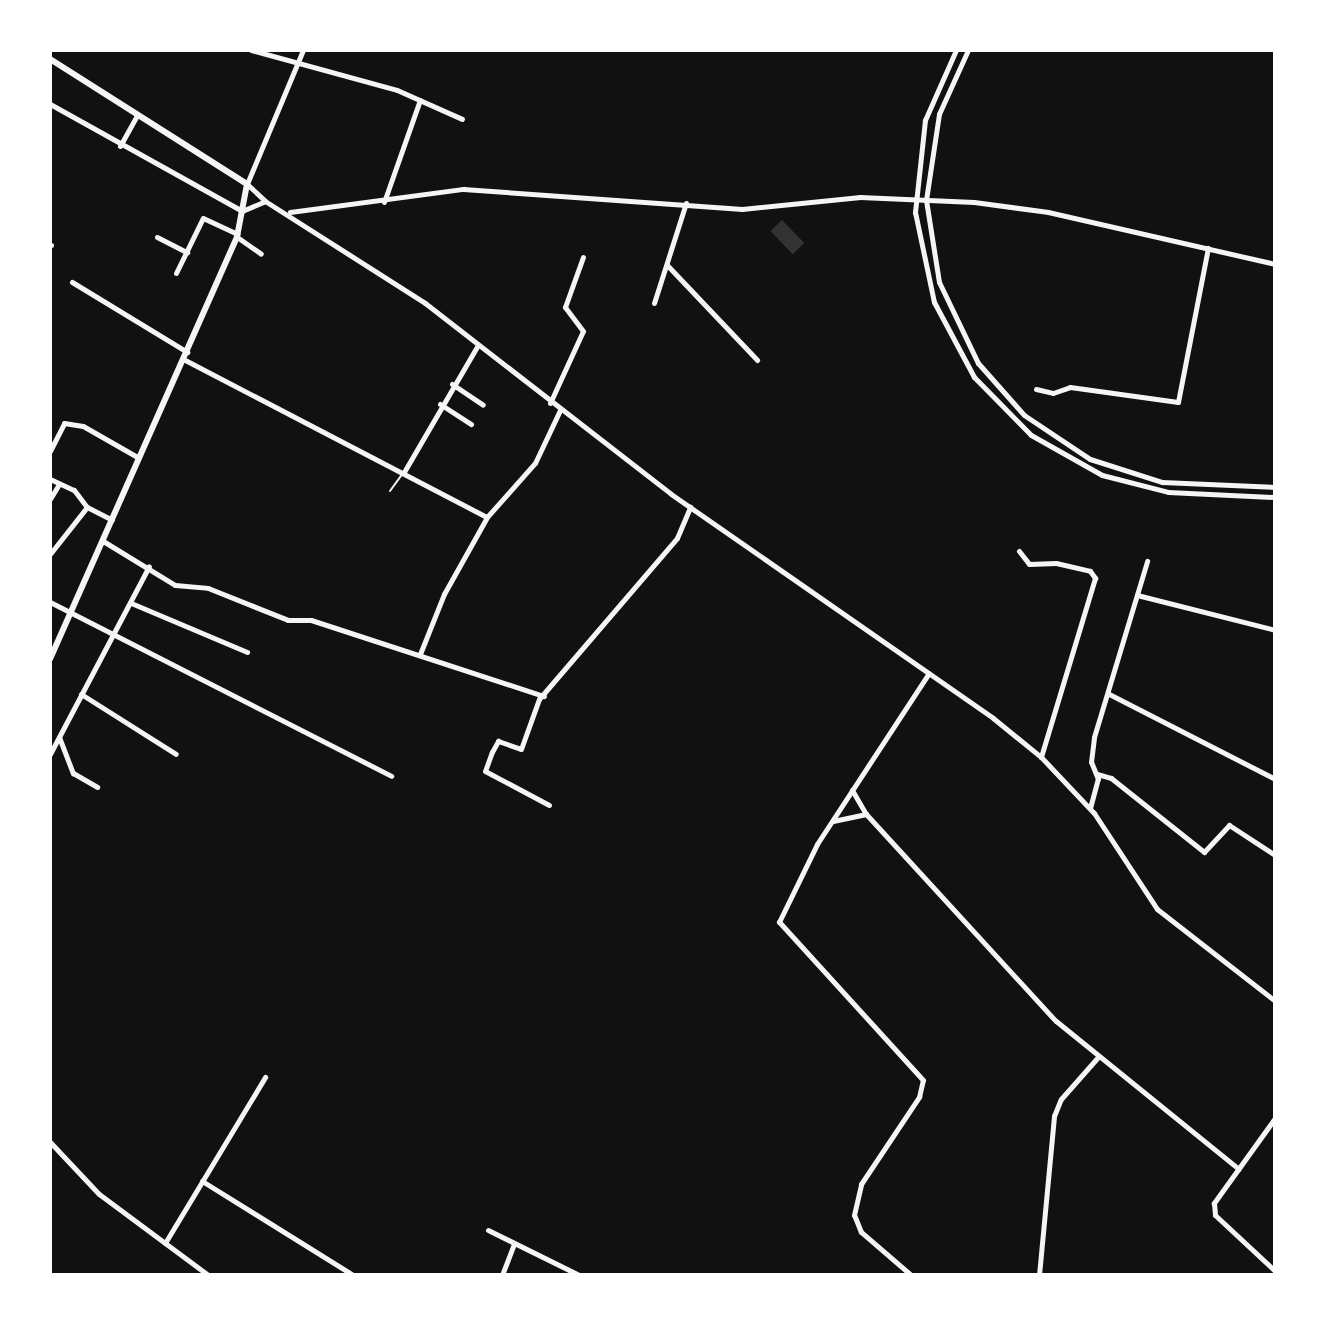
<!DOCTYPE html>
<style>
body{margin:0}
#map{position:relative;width:1325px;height:1325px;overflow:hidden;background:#111;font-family:"DejaVu Sans",sans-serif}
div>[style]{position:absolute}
.water>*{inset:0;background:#333;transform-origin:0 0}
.service>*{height:2px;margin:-1px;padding:0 1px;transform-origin:1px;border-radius:1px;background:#f5f5f5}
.minor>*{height:5px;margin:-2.5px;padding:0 2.5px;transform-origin:2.5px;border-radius:2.5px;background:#f5f5f5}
.tertiary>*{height:6px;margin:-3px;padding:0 3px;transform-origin:3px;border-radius:3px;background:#f5f5f5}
span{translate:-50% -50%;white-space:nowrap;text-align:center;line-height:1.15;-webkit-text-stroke:7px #fff;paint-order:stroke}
.frame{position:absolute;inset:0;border:52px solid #fff;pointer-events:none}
</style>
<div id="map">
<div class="water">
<div style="left:782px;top:220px;width:32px;height:16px;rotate:46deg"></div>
</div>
<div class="service">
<div style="left:390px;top:491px;width:22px;rotate:-54deg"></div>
</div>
<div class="minor">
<div style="left:251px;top:50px;width:151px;rotate:15.3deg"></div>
<div style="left:397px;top:90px;width:71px;rotate:24deg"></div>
<div style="left:303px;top:50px;width:145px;rotate:112.7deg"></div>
<div style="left:247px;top:184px;width:25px;rotate:43deg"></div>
<div style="left:265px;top:201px;width:190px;rotate:32.5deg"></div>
<div style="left:425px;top:303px;width:311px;rotate:37.8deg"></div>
<div style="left:671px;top:494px;width:392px;rotate:34.8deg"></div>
<div style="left:993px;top:718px;width:62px;rotate:39.1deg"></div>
<div style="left:1041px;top:757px;width:77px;rotate:46.6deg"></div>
<div style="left:1094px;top:813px;width:115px;rotate:56.7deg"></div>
<div style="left:1157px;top:909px;width:150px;rotate:37.9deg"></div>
<div style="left:956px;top:50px;width:77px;rotate:113.9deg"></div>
<div style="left:925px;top:120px;width:93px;rotate:96.2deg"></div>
<div style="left:915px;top:212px;width:92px;rotate:78.1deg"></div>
<div style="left:934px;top:302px;width:85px;rotate:61.9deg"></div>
<div style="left:974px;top:377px;width:81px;rotate:45.5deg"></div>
<div style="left:1031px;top:435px;width:81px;rotate:29.4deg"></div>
<div style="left:1102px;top:475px;width:68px;rotate:14.4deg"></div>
<div style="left:1168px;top:492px;width:107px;rotate:2.7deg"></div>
<div style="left:968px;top:50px;width:70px;rotate:114.4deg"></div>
<div style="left:939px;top:114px;width:87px;rotate:98.6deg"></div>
<div style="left:926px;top:200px;width:83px;rotate:81deg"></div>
<div style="left:939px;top:282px;width:90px;rotate:64.3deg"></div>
<div style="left:978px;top:363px;width:69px;rotate:48.5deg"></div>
<div style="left:1024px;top:415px;width:79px;rotate:33.7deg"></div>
<div style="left:1090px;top:459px;width:76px;rotate:17.7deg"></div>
<div style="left:1162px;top:482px;width:113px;rotate:2.5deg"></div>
<div style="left:50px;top:104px;width:220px;rotate:29.1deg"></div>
<div style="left:242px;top:211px;width:25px;rotate:-23deg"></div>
<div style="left:120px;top:146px;width:35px;rotate:-61deg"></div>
<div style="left:384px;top:202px;width:108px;rotate:-70.6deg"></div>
<div style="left:290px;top:212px;width:175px;rotate:-7.6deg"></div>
<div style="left:463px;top:189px;width:280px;rotate:4.1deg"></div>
<div style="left:742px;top:209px;width:119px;rotate:-5.8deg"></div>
<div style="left:860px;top:197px;width:114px;rotate:2.5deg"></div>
<div style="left:974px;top:202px;width:75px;rotate:7.7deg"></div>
<div style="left:1048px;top:212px;width:233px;rotate:12.9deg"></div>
<div style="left:157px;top:237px;width:34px;rotate:27deg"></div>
<div style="left:237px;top:237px;width:29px;rotate:35deg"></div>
<div style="left:50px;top:245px;width:1px"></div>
<div style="left:667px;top:265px;width:131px;rotate:46.5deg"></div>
<div style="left:176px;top:273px;width:61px;rotate:-63.9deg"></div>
<div style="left:203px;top:218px;width:38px;rotate:25deg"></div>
<div style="left:72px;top:282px;width:135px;rotate:31.3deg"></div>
<div style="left:654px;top:303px;width:105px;rotate:-72.3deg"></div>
<div style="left:185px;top:360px;width:340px;rotate:27.5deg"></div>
<div style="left:452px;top:384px;width:37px;rotate:34deg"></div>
<div style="left:1036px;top:389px;width:17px;rotate:13deg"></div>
<div style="left:1053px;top:393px;width:18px;rotate:-19deg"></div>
<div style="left:1070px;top:387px;width:109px;rotate:7.9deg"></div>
<div style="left:1178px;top:402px;width:157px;rotate:-79deg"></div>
<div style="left:550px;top:403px;width:79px;rotate:-65.4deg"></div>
<div style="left:583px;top:331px;width:30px;rotate:-127deg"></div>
<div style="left:565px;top:307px;width:53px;rotate:-70.2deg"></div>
<div style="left:440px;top:404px;width:37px;rotate:33deg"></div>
<div style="left:50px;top:451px;width:31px;rotate:-63deg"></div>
<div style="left:64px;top:423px;width:19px;rotate:9deg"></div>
<div style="left:83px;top:426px;width:64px;rotate:29.7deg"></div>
<div style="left:404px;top:472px;width:147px;rotate:-59.8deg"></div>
<div style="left:50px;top:479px;width:26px;rotate:25deg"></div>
<div style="left:74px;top:490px;width:21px;rotate:53deg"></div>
<div style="left:87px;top:507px;width:28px;rotate:27deg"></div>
<div style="left:50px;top:499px;width:17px;rotate:-59deg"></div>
<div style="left:103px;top:541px;width:84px;rotate:31.4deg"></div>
<div style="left:175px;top:585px;width:33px;rotate:5deg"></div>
<div style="left:208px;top:588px;width:86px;rotate:21.8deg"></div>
<div style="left:288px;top:620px;width:23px"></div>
<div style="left:311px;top:620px;width:245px;rotate:18.1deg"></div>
<div style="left:1019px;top:551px;width:16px;rotate:52deg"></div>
<div style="left:1029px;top:564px;width:27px;rotate:-2deg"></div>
<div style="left:1056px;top:563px;width:35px;rotate:13deg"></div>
<div style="left:1090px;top:571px;width:9px;rotate:54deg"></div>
<div style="left:1095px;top:578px;width:187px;rotate:106.8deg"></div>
<div style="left:50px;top:554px;width:60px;rotate:-51.8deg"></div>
<div style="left:1137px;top:595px;width:142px;rotate:14.2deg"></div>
<div style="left:50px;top:602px;width:383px;rotate:27deg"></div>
<div style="left:131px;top:603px;width:126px;rotate:22.9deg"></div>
<div style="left:420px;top:654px;width:65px;rotate:-68.2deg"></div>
<div style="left:444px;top:594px;width:88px;rotate:-60.8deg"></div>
<div style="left:487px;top:517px;width:72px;rotate:-48.4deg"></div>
<div style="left:535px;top:463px;width:59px;rotate:-64.7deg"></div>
<div style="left:81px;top:694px;width:112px;rotate:32.3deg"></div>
<div style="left:1109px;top:694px;width:186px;rotate:27.1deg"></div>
<div style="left:59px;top:737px;width:39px;rotate:69deg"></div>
<div style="left:73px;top:773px;width:28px;rotate:30deg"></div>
<div style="left:50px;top:754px;width:212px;rotate:-62.2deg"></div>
<div style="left:1097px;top:774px;width:15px;rotate:16deg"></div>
<div style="left:1111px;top:778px;width:119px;rotate:38.5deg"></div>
<div style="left:1204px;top:852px;width:37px;rotate:-47deg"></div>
<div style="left:1229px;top:825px;width:55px;rotate:33.1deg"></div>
<div style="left:852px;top:790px;width:28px;rotate:60deg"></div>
<div style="left:866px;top:814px;width:281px;rotate:47.5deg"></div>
<div style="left:1056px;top:1021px;width:235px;rotate:39deg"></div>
<div style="left:549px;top:805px;width:72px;rotate:-152deg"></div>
<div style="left:485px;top:771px;width:20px;rotate:-70deg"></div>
<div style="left:492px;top:752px;width:13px;rotate:-61deg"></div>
<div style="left:498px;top:741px;width:24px;rotate:19deg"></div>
<div style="left:521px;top:749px;width:53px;rotate:-70.2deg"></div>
<div style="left:539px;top:699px;width:212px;rotate:-49.4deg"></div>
<div style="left:677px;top:538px;width:34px;rotate:-67deg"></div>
<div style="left:1090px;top:808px;width:30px;rotate:-75deg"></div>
<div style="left:1098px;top:779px;width:18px;rotate:-112deg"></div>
<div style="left:1091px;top:762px;width:25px;rotate:-83deg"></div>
<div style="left:1094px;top:737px;width:184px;rotate:-73.2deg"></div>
<div style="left:833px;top:821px;width:34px;rotate:-12deg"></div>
<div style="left:1275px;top:1118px;width:105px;rotate:125.7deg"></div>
<div style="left:1214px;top:1203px;width:12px;rotate:85deg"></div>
<div style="left:1215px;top:1215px;width:82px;rotate:43deg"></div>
<div style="left:50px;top:1142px;width:71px;rotate:46.7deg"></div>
<div style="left:99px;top:1194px;width:136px;rotate:36.6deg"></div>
<div style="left:202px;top:1181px;width:178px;rotate:31.9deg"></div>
<div style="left:488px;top:1230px;width:102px;rotate:26.3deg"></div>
<div style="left:165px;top:1243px;width:194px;rotate:-58.9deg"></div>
<div style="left:502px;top:1275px;width:33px;rotate:-69deg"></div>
<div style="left:911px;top:1275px;width:66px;rotate:-139.3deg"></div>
<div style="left:861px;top:1232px;width:18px;rotate:-112deg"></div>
<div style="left:854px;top:1215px;width:32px;rotate:-77deg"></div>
<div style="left:861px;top:1184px;width:105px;rotate:-56.3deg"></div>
<div style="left:919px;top:1097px;width:17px;rotate:-77deg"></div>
<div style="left:923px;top:1080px;width:214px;rotate:-132.3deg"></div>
<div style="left:779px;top:922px;width:87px;rotate:-64deg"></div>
<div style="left:817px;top:844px;width:204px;rotate:-56.8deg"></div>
<div style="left:1039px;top:1275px;width:160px;rotate:-84.6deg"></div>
<div style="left:1054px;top:1116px;width:18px;rotate:-68deg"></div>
<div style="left:1061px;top:1099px;width:56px;rotate:-48.6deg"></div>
</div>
<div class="tertiary">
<div style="left:50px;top:59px;width:233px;rotate:32.4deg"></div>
<div style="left:247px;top:184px;width:54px;rotate:100.7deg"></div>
<div style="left:237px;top:237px;width:461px;rotate:113.9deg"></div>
</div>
<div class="frame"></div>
</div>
